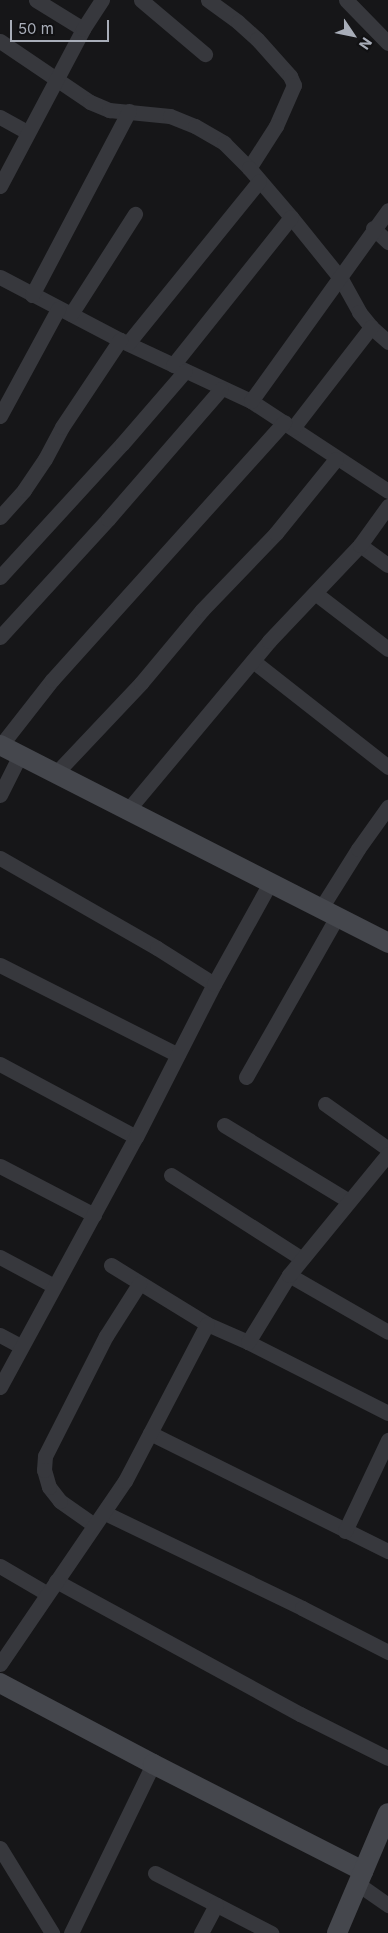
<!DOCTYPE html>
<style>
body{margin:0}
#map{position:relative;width:388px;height:1933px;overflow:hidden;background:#161618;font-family:Inter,sans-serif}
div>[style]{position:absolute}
.street>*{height:15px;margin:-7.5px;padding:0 7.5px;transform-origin:7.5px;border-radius:7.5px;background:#37383d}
.secondary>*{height:20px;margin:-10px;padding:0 10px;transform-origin:10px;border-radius:10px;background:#45474d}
span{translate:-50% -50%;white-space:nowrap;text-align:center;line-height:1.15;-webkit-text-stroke:4.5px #111113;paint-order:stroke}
.north{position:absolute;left:328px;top:10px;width:50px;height:50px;-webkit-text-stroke:4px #111113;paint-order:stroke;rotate:124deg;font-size:14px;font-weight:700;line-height:20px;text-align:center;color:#a8adb8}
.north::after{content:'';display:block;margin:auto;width:18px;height:22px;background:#a8adb8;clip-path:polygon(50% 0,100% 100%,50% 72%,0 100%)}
.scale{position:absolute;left:10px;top:20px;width:99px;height:22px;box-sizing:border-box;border:2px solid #a8adb8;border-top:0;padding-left:6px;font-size:15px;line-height:18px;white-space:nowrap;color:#a8adb8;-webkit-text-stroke:4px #111113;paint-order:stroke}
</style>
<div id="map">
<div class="street">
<div style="left:36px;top:0;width:55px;rotate:31.7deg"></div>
<div style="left:141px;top:0;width:84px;rotate:40.2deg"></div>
<div style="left:208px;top:0;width:37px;rotate:36deg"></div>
<div style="left:238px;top:22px;width:25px;rotate:42deg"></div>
<div style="left:257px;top:39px;width:50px;rotate:48.3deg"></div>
<div style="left:290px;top:76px;width:10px;rotate:66deg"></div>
<div style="left:294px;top:85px;width:45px;rotate:113.7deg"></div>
<div style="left:276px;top:126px;width:50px;rotate:122.7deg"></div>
<div style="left:346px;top:0;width:60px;rotate:45.7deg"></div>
<div style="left:0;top:41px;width:109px;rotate:34.1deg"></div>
<div style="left:90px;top:102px;width:21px;rotate:23deg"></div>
<div style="left:109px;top:110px;width:61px;rotate:5.6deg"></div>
<div style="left:170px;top:116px;width:27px;rotate:22deg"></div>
<div style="left:195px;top:126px;width:34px;rotate:30deg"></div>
<div style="left:224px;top:143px;width:35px;rotate:45deg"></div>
<div style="left:249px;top:168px;width:65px;rotate:49.4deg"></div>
<div style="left:291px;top:217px;width:80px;rotate:51.1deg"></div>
<div style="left:341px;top:279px;width:38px;rotate:61deg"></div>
<div style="left:359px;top:312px;width:19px;rotate:51deg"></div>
<div style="left:371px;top:327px;width:23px;rotate:41deg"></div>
<div style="left:0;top:117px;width:31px;rotate:29deg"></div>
<div style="left:0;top:186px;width:178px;rotate:-62.1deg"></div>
<div style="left:83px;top:29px;width:35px;rotate:-57deg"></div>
<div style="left:373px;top:228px;width:21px;rotate:43deg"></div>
<div style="left:0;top:277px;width:136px;rotate:27.7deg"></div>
<div style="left:120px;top:340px;width:145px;rotate:25deg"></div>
<div style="left:251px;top:401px;width:164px;rotate:33.3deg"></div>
<div style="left:32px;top:295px;width:208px;rotate:-62.2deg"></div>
<div style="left:71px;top:314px;width:119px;rotate:-57.4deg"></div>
<div style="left:128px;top:343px;width:208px;rotate:-51deg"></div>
<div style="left:173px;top:365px;width:189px;rotate:-51.4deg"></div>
<div style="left:251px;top:401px;width:235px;rotate:-54.3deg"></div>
<div style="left:0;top:416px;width:122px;rotate:-61.5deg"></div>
<div style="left:293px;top:428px;width:128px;rotate:-52.3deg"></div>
<div style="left:0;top:517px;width:36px;rotate:-48deg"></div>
<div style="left:24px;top:490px;width:37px;rotate:-56deg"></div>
<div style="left:45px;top:459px;width:36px;rotate:-62deg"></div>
<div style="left:62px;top:427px;width:105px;rotate:-56.3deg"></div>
<div style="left:360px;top:545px;width:34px;rotate:36deg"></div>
<div style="left:0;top:577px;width:180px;rotate:-47.5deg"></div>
<div style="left:122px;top:444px;width:96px;rotate:-49.2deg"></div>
<div style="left:315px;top:593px;width:92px;rotate:37.5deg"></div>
<div style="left:0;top:637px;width:160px;rotate:-47.5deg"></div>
<div style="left:108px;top:519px;width:172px;rotate:-49deg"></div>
<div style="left:253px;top:661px;width:172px;rotate:38.1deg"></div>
<div style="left:1px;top:745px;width:83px;rotate:-51.9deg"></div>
<div style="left:52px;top:680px;width:347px;rotate:-48deg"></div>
<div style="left:56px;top:773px;width:124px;rotate:-46.6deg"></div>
<div style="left:141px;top:683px;width:95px;rotate:-50.1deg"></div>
<div style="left:202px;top:610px;width:107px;rotate:-46.1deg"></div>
<div style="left:276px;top:533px;width:95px;rotate:-51deg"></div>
<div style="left:0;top:795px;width:45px;rotate:-63.4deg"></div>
<div style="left:127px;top:811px;width:222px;rotate:-50.1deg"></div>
<div style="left:269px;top:641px;width:132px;rotate:-46.5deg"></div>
<div style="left:360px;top:545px;width:48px;rotate:-54.3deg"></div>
<div style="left:0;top:858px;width:181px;rotate:29.8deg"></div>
<div style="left:157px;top:948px;width:67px;rotate:32.3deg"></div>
<div style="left:321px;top:908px;width:70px;rotate:-57.9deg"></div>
<div style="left:358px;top:849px;width:52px;rotate:-54.5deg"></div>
<div style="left:0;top:965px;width:199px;rotate:26.8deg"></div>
<div style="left:0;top:1064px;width:154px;rotate:28.2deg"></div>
<div style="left:246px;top:1077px;width:184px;rotate:-60.4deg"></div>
<div style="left:325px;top:1104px;width:77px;rotate:35.5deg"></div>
<div style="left:224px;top:1125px;width:146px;rotate:31.3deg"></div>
<div style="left:0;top:1166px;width:106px;rotate:27.5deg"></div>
<div style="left:171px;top:1175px;width:154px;rotate:32.6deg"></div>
<div style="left:0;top:1257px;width:61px;rotate:28.2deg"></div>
<div style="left:111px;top:1265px;width:113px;rotate:31.6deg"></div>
<div style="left:207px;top:1324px;width:45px;rotate:23.7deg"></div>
<div style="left:248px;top:1342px;width:157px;rotate:26.9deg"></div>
<div style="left:289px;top:1275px;width:114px;rotate:29.9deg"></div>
<div style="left:0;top:1335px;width:24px;rotate:28deg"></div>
<div style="left:248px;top:1342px;width:79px;rotate:-58.5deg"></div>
<div style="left:289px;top:1275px;width:156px;rotate:-50.7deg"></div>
<div style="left:0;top:1387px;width:285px;rotate:-61.5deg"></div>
<div style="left:136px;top:1137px;width:172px;rotate:-63deg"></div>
<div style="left:214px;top:984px;width:115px;rotate:-61deg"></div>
<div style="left:150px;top:1433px;width:266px;rotate:26.4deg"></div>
<div style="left:105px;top:1513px;width:219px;rotate:25.7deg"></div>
<div style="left:302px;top:1608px;width:97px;rotate:27.1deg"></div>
<div style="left:94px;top:1525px;width:42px;rotate:-144.8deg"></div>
<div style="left:60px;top:1501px;width:18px;rotate:-128deg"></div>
<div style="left:49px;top:1487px;width:18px;rotate:-106deg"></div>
<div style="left:44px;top:1470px;width:14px;rotate:-86deg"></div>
<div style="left:45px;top:1456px;width:135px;rotate:-63.1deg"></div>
<div style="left:106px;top:1336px;width:62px;rotate:-57.6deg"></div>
<div style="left:345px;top:1531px;width:101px;rotate:-64.7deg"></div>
<div style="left:0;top:1566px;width:53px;rotate:30.4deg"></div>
<div style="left:56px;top:1581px;width:278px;rotate:28.6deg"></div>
<div style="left:300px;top:1714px;width:98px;rotate:26.6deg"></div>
<div style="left:0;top:1664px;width:222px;rotate:-55.7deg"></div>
<div style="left:125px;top:1481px;width:177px;rotate:-62.4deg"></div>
<div style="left:0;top:1848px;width:100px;rotate:58.5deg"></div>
<div style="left:155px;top:1873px;width:131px;rotate:27.3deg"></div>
<div style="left:358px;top:1884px;width:37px;rotate:35deg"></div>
<div style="left:71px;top:1933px;width:188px;rotate:-64.1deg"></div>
<div style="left:201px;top:1933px;width:32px;rotate:-62deg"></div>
</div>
<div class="secondary">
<div style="left:0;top:745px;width:436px;rotate:27deg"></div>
<div style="left:0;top:1683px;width:173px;rotate:27.9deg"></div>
<div style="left:153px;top:1764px;width:236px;rotate:27deg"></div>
<div style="left:337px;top:1933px;width:130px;rotate:-67deg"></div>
</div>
<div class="north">N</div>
<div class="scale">50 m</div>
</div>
